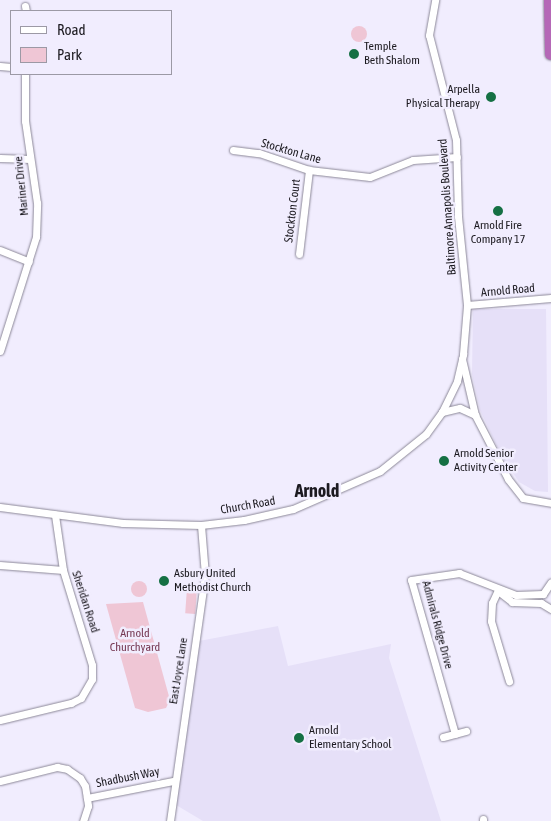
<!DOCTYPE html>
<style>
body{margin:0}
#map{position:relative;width:551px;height:821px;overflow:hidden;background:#f1edfe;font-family:"Asap Condensed",sans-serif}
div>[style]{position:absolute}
.built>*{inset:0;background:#e6e0f8}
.green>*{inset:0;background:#efc6d5;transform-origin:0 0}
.round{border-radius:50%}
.roads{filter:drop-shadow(0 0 1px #8c8898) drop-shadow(0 0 1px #8c8898)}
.street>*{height:7px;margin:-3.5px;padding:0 3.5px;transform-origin:3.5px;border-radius:3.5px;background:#fff}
.highway>*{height:12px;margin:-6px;padding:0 6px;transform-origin:6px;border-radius:6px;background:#b568b7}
.dots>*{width:14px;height:14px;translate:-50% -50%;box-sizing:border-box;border:2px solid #f1edfe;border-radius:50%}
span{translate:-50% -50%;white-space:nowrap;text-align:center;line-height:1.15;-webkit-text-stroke:5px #f1edfe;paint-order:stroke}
.poi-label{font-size:12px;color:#1c1a20}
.left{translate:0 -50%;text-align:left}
.right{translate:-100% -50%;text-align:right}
.street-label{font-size:12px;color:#1c1a20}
.park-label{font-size:12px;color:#763953}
.district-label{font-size:18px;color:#1c1a20;font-weight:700}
.legend{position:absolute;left:10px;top:10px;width:162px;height:65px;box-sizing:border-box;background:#f1edfe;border:1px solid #9c99a5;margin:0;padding:6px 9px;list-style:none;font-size:15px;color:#1c1a20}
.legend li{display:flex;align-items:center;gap:10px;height:25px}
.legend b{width:25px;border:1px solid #9c99a5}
</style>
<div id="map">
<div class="built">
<div style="clip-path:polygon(473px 309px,546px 309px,548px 492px,535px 491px,519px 482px,502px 457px,480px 410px,472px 374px)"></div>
<div style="clip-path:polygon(278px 626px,288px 666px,391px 644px,389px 658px,441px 821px,203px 821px,171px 802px,199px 641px)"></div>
</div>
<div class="green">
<div class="round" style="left:351px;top:26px;width:16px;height:16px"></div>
<div class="round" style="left:131px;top:581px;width:16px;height:16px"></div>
<div style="left:197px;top:588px;width:26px;height:10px;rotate:94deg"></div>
<div style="clip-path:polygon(143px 602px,170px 700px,166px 708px,148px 712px,135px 708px,106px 604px)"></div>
</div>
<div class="roads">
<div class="street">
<div style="left:25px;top:6px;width:5px;rotate:79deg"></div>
<div style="left:0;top:66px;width:11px;rotate:5deg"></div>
<div style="left:233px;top:150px;width:26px;rotate:7deg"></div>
<div style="left:259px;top:153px;width:53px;rotate:18.8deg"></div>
<div style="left:309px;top:170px;width:61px;rotate:6.5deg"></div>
<div style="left:370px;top:177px;width:46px;rotate:-21.6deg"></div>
<div style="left:413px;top:160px;width:44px;rotate:-3.9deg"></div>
<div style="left:0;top:158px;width:30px;rotate:2deg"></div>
<div style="left:0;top:250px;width:31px;rotate:22deg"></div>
<div style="left:299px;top:254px;width:85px;rotate:-83.2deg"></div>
<div style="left:467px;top:305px;width:84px;rotate:-4.8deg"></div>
<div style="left:0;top:351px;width:120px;rotate:-72.5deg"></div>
<div style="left:36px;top:237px;width:34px;rotate:-88deg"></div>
<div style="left:37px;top:203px;width:83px;rotate:-98.3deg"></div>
<div style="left:25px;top:121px;width:47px;rotate:-90deg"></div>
<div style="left:462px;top:359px;width:57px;rotate:76.9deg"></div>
<div style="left:475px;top:415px;width:72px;rotate:62.7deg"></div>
<div style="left:508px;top:479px;width:24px;rotate:52deg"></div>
<div style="left:523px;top:498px;width:28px;rotate:10deg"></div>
<div style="left:442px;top:412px;width:18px;rotate:-13deg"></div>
<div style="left:460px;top:408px;width:17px;rotate:25deg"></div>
<div style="left:0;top:507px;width:124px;rotate:7.4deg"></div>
<div style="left:123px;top:523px;width:78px;rotate:1.5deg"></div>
<div style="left:201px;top:525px;width:43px;rotate:-6.6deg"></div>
<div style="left:244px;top:520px;width:50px;rotate:-12.7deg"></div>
<div style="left:293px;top:509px;width:95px;rotate:-23.6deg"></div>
<div style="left:380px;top:471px;width:59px;rotate:-38.8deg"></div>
<div style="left:426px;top:434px;width:27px;rotate:-54deg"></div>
<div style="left:442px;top:412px;width:34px;rotate:-64deg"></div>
<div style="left:457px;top:381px;width:28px;rotate:-77deg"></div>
<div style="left:463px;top:354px;width:49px;rotate:-85.3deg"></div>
<div style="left:467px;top:305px;width:89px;rotate:-95.8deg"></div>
<div style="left:458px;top:216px;width:76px;rotate:-91.5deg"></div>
<div style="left:456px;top:140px;width:108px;rotate:-104.4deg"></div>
<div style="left:429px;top:35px;width:36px;rotate:-80deg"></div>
<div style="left:0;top:565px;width:63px;rotate:4.5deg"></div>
<div style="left:498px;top:590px;width:14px;rotate:115deg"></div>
<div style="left:492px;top:603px;width:18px;rotate:93deg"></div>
<div style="left:491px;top:621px;width:63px;rotate:73.3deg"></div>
<div style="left:498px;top:591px;width:18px;rotate:38deg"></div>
<div style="left:512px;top:602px;width:29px;rotate:2deg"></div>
<div style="left:541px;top:603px;width:12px;rotate:31deg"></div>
<div style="left:0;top:720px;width:73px;rotate:-13.5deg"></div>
<div style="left:71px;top:703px;width:11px;rotate:-27deg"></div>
<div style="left:81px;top:698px;width:22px;rotate:-60deg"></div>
<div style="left:92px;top:679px;width:14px;rotate:-90deg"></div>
<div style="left:92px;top:665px;width:99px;rotate:-107deg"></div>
<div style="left:63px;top:570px;width:56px;rotate:-98.3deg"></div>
<div style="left:455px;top:734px;width:160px;rotate:-105.9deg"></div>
<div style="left:411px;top:580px;width:49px;rotate:-8.3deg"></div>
<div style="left:459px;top:573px;width:61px;rotate:21.1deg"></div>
<div style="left:516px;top:595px;width:27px;rotate:-2deg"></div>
<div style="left:543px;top:594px;width:14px;rotate:-56deg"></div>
<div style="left:443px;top:737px;width:24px;rotate:-15deg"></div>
<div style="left:0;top:781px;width:59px;rotate:-13.8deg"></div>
<div style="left:57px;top:767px;width:10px;rotate:11deg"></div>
<div style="left:67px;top:769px;width:16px;rotate:35deg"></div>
<div style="left:80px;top:778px;width:9px;rotate:58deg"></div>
<div style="left:85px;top:786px;width:20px;rotate:81deg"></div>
<div style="left:88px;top:806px;width:16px;rotate:108deg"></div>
<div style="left:87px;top:798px;width:88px;rotate:-11.2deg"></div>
<div style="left:483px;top:819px;width:2px;rotate:90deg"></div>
<div style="left:170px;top:821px;width:248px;rotate:-81.9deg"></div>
<div style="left:205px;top:575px;width:50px;rotate:-94.6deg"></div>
</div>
<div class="highway">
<div style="left:550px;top:0;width:54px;rotate:88.9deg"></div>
</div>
</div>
<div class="dots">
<div style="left:354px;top:54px;background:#157044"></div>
<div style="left:491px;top:97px;background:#157044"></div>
<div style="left:498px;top:211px;background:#157044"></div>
<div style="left:444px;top:461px;background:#157044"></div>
<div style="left:164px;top:581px;background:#157044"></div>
<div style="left:299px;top:738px;background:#157044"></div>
</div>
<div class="poi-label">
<span class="left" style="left:364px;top:54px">Temple<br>Beth Shalom</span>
<span class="right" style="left:480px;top:97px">Arpella<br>Physical Therapy</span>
<span style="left:498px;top:233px">Arnold Fire<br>Company 17</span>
<span class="left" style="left:454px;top:461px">Arnold Senior<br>Activity Center</span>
<span class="left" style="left:174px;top:581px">Asbury United<br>Methodist Church</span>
<span class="left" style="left:309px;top:738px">Arnold<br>Elementary School</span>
</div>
<div class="street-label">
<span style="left:291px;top:152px;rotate:16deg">Stockton Lane</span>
<span style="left:22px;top:186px;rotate:-96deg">Mariner Drive</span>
<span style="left:448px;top:207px;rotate:-94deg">Baltimore Annapolis Boulevard</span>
<span style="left:293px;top:211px;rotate:-83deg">Stockton Court</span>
<span style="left:508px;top:291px;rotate:-5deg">Arnold Road</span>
<span style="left:248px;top:506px;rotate:-10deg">Church Road</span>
<span style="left:85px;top:602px;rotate:72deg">Sheridan Road</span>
<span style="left:437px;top:625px;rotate:75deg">Admirals Ridge Drive</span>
<span style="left:179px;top:671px;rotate:-81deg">East Joyce Lane</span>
<span style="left:128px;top:778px;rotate:-11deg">Shadbush Way</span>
</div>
<div class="park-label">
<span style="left:135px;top:641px">Arnold<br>Churchyard</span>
</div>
<div class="district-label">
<span style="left:317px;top:491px">Arnold</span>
</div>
<ul class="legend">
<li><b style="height:6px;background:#fff"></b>Road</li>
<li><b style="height:14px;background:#efc6d5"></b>Park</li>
</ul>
</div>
